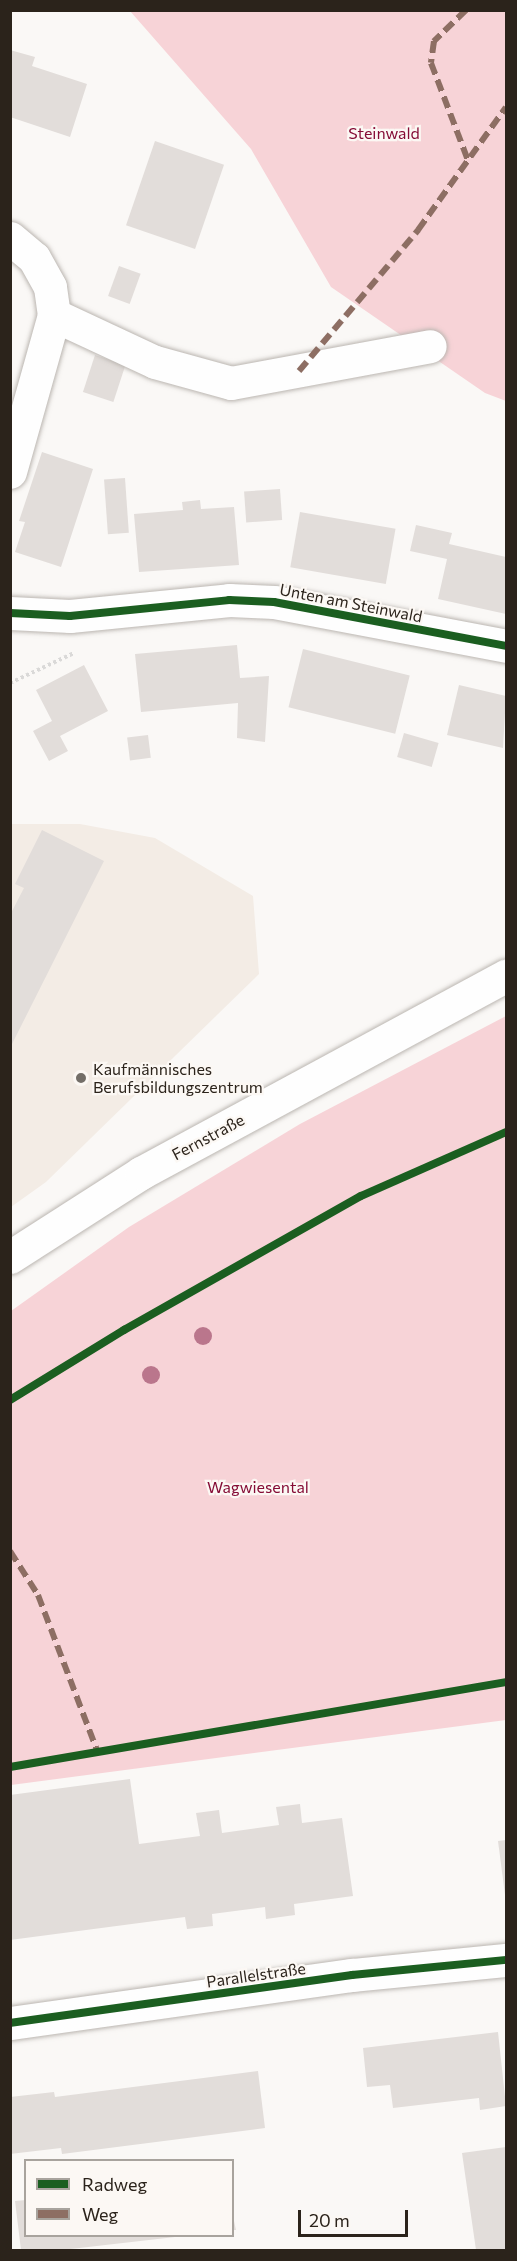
<!DOCTYPE html>
<meta charset="utf-8">
<style>
body{margin:0}
#map{position:relative;width:517px;height:2261px;overflow:hidden;background:#faf8f6;font-family:Commissioner,sans-serif}
div>[style]{position:absolute}
.built>*{inset:0;background:#f3ece5}
.green>*{inset:0;background:#f7d3d7}
.building>*{inset:0;background:#e2ddda;transform-origin:0 0}
.path>*{height:4px;margin-top:-2px;transform-origin:0;background:repeating-linear-gradient(90deg,#dad9d8 0 3px,transparent 0 6px)}
.roads{filter:drop-shadow(0 0 2px #bbb6b1) drop-shadow(0 0 2px #bbb6b1)}
.minor>*{height:33px;margin:-16.5px;padding:0 16.5px;transform-origin:16.5px;border-radius:16.5px;background:#fefefe}
.major>*{height:33px;margin:-16.5px;padding:0 16.5px;transform-origin:16.5px;border-radius:16.5px;background:#fefefe}
.quiet>*{height:6px;margin-top:-3px;transform-origin:0;background:repeating-linear-gradient(90deg,#8d6e63 0 12px,transparent 0 18px)}
.cycleway>*{height:8px;margin:-4px;padding:0 4px;transform-origin:4px;border-radius:4px;background:#1b5e20}
.trees>*{width:18px;height:18px;margin:-9px;border-radius:50%;background:#ba768c}
.dots>*{width:16px;height:16px;translate:-50% -50%;box-sizing:border-box;border:3px solid #fcf8f4;border-radius:50%}
span{translate:-50% -50%;white-space:nowrap;text-align:center;line-height:1.15;-webkit-text-stroke:4.5px #fcf8f4;paint-order:stroke}
.park-label{font-size:16px;color:#850c36}
.street-label{font-size:16px;color:#2b231b}
.poi-label{font-size:16px;color:#2b231b}
.left{translate:0 -50%;text-align:left}
.frame{position:absolute;inset:0;border:12px solid #2b231b;pointer-events:none}
.legend{position:absolute;left:24px;top:2159px;width:210px;height:78px;box-sizing:border-box;background:#fcf8f4;border:2px solid #a8a39d;margin:0;padding:8px 10px;list-style:none;font-size:18px;color:#2b231b}
.legend li{display:flex;align-items:center;gap:12px;height:30px}
.legend b{width:30px;border:2px solid #a8a39d}
.scale{position:absolute;left:298px;top:2210px;width:110px;height:27px;box-sizing:border-box;border:3px solid #2b231b;border-top:0;padding-left:8px;font-size:18px;line-height:21px;white-space:nowrap;color:#2b231b;-webkit-text-stroke:4px #fcf8f4;paint-order:stroke}
</style>
<div id="map">
<div class="built">
<div style="clip-path:polygon(11px 824px,80px 824px,155px 838px,253px 896px,259px 974px,46px 1182px,11px 1207px)"></div>
</div>
<div class="green">
<div style="clip-path:polygon(130px 11px,506px 11px,506px 401px,485px 393px,331px 287px,251px 149px)"></div>
<div style="clip-path:polygon(506px 1016px,506px 1720px,11px 1785px,11px 1311px,129px 1227px,300px 1124px)"></div>
</div>
<div class="building">
<div style="clip-path:polygon(10px 50px,35px 57px,32px 66px,87px 84px,70px 137px,10px 117px)"></div>
<div style="left:155px;top:141px;width:73px;height:89px;rotate:19deg"></div>
<div style="left:119px;top:266px;width:23px;height:32px;rotate:20deg"></div>
<div style="left:95px;top:355px;width:32px;height:39px;rotate:18deg"></div>
<div style="clip-path:polygon(42px 452px,93px 469px,61px 567px,15px 552px,25px 522px,19px 521px)"></div>
<div style="left:125px;top:478px;width:55px;height:21px;rotate:86deg"></div>
<div style="left:280px;top:489px;width:31px;height:36px;rotate:86deg"></div>
<div style="clip-path:polygon(200px 500px,201px 509px,234px 507px,239px 565px,139px 572px,134px 514px,183px 510px,182px 502px)"></div>
<div style="left:300px;top:512px;width:97px;height:56px;rotate:10deg"></div>
<div style="clip-path:polygon(416px 525px,452px 533px,449px 544px,506px 557px,506px 614px,438px 599px,447px 559px,410px 551px)"></div>
<div style="clip-path:polygon(237px 645px,240px 678px,269px 676px,265px 742px,237px 738px,238px 703px,141px 712px,135px 654px)"></div>
<div style="left:303px;top:649px;width:110px;height:60px;rotate:14deg"></div>
<div style="clip-path:polygon(84px 665px,108px 711px,60px 736px,68px 751px,49px 761px,33px 731px,52px 721px,36px 690px)"></div>
<div style="clip-path:polygon(459px 685px,506px 696px,503px 748px,447px 735px)"></div>
<div style="left:404px;top:733px;width:36px;height:25px;rotate:16deg"></div>
<div style="left:148px;top:735px;width:23px;height:21px;rotate:83deg"></div>
<div style="clip-path:polygon(42px 830px,104px 861px,10px 1048px,10px 915px,24px 888px,15px 884px)"></div>
<div style="clip-path:polygon(130px 1779px,139px 1844px,200px 1836px,196px 1813px,219px 1810px,222px 1833px,279px 1825px,276px 1807px,300px 1804px,302px 1823px,342px 1818px,353px 1896px,294px 1904px,295px 1915px,266px 1919px,265px 1907px,212px 1914px,213px 1926px,187px 1929px,185px 1917px,10px 1940px,10px 1795px)"></div>
<div style="clip-path:polygon(506px 1840px,506px 1895px,505px 1895px,498px 1841px)"></div>
<div style="clip-path:polygon(498px 2032px,506px 2106px,480px 2110px,479px 2098px,393px 2108px,390px 2085px,367px 2087px,363px 2048px)"></div>
<div style="clip-path:polygon(258px 2071px,265px 2128px,62px 2154px,61px 2148px,10px 2154px,10px 2097px,54px 2092px,55px 2097px)"></div>
<div style="clip-path:polygon(506px 2147px,506px 2250px,476px 2250px,462px 2153px)"></div>
<div style="clip-path:polygon(26px 2200px,26px 2236px,175px 2237px,62px 2250px,21px 2250px,15px 2201px)"></div>
<div style="clip-path:polygon(232px 2212px,236px 2230px,232px 2230px)"></div>
</div>
<div class="path">
<div style="left:10px;top:683px;width:71px;rotate:-25.1deg"></div>
</div>
<div class="roads">
<div class="minor">
<div style="left:10px;top:238px;width:31px;rotate:40deg"></div>
<div style="left:34px;top:258px;width:33px;rotate:61deg"></div>
<div style="left:50px;top:287px;width:28px;rotate:82deg"></div>
<div style="left:54px;top:315px;width:163px;rotate:105.7deg"></div>
<div style="left:54px;top:315px;width:111px;rotate:25deg"></div>
<div style="left:155px;top:362px;width:79px;rotate:15.4deg"></div>
<div style="left:231px;top:383px;width:202px;rotate:-10.5deg"></div>
<div style="left:10px;top:613px;width:60px;rotate:2.9deg"></div>
<div style="left:70px;top:616px;width:160px;rotate:-5.7deg"></div>
<div style="left:229px;top:600px;width:45px;rotate:2.5deg"></div>
<div style="left:274px;top:602px;width:236px;rotate:10.7deg"></div>
<div style="left:10px;top:2023px;width:345px;rotate:-8deg"></div>
<div style="left:352px;top:1975px;width:155px;rotate:-5.6deg"></div>
</div>
<div class="major">
<div style="left:10px;top:1257px;width:156px;rotate:-32.7deg"></div>
<div style="left:141px;top:1173px;width:415px;rotate:-28.4deg"></div>
</div>
</div>
<div class="quiet">
<div style="left:466px;top:10px;width:45px;rotate:135.9deg"></div>
<div style="left:434px;top:41px;width:22px;rotate:98deg"></div>
<div style="left:431px;top:63px;width:107px;rotate:69.2deg"></div>
<div style="left:299px;top:371px;width:185px;rotate:-49.8deg"></div>
<div style="left:418px;top:230px;width:151px;rotate:-54.4deg"></div>
<div style="left:10px;top:1551px;width:52px;rotate:57.5deg"></div>
<div style="left:38px;top:1595px;width:169px;rotate:69.2deg"></div>
</div>
<div class="cycleway">
<div style="left:10px;top:613px;width:60px;rotate:2.9deg"></div>
<div style="left:70px;top:616px;width:160px;rotate:-5.7deg"></div>
<div style="left:229px;top:600px;width:45px;rotate:2.5deg"></div>
<div style="left:274px;top:602px;width:236px;rotate:10.7deg"></div>
<div style="left:10px;top:1400px;width:134px;rotate:-31.6deg"></div>
<div style="left:124px;top:1330px;width:272px;rotate:-29.5deg"></div>
<div style="left:361px;top:1196px;width:158px;rotate:-23.8deg"></div>
<div style="left:10px;top:1767px;width:503px;rotate:-9.72deg"></div>
<div style="left:10px;top:2023px;width:345px;rotate:-8deg"></div>
<div style="left:352px;top:1975px;width:155px;rotate:-5.6deg"></div>
</div>
<div class="trees">
<div style="left:203px;top:1336px"></div>
<div style="left:151px;top:1375px"></div>
</div>
<div class="dots">
<div style="left:81px;top:1078px;background:#736e68"></div>
</div>
<div class="park-label">
<span style="left:384px;top:133px">Steinwald</span>
<span style="left:258px;top:1487px">Wagwiesental</span>
</div>
<div class="street-label">
<span style="left:351px;top:603px;rotate:11deg">Unten am Steinwald</span>
<span style="left:208px;top:1137px;rotate:-28deg">Fernstraße</span>
<span style="left:256px;top:1975px;rotate:-8deg">Parallelstraße</span>
</div>
<div class="poi-label">
<span class="left" style="left:93px;top:1078px">Kaufmännisches<br>Berufsbildungszentrum</span>
</div>
<div class="frame"></div>
<ul class="legend">
<li><b style="height:8px;background:#1b5e20"></b>Radweg</li>
<li><b style="height:8px;background:#8d6e63"></b>Weg</li>
</ul>
<div class="scale">20 m</div>
</div>
